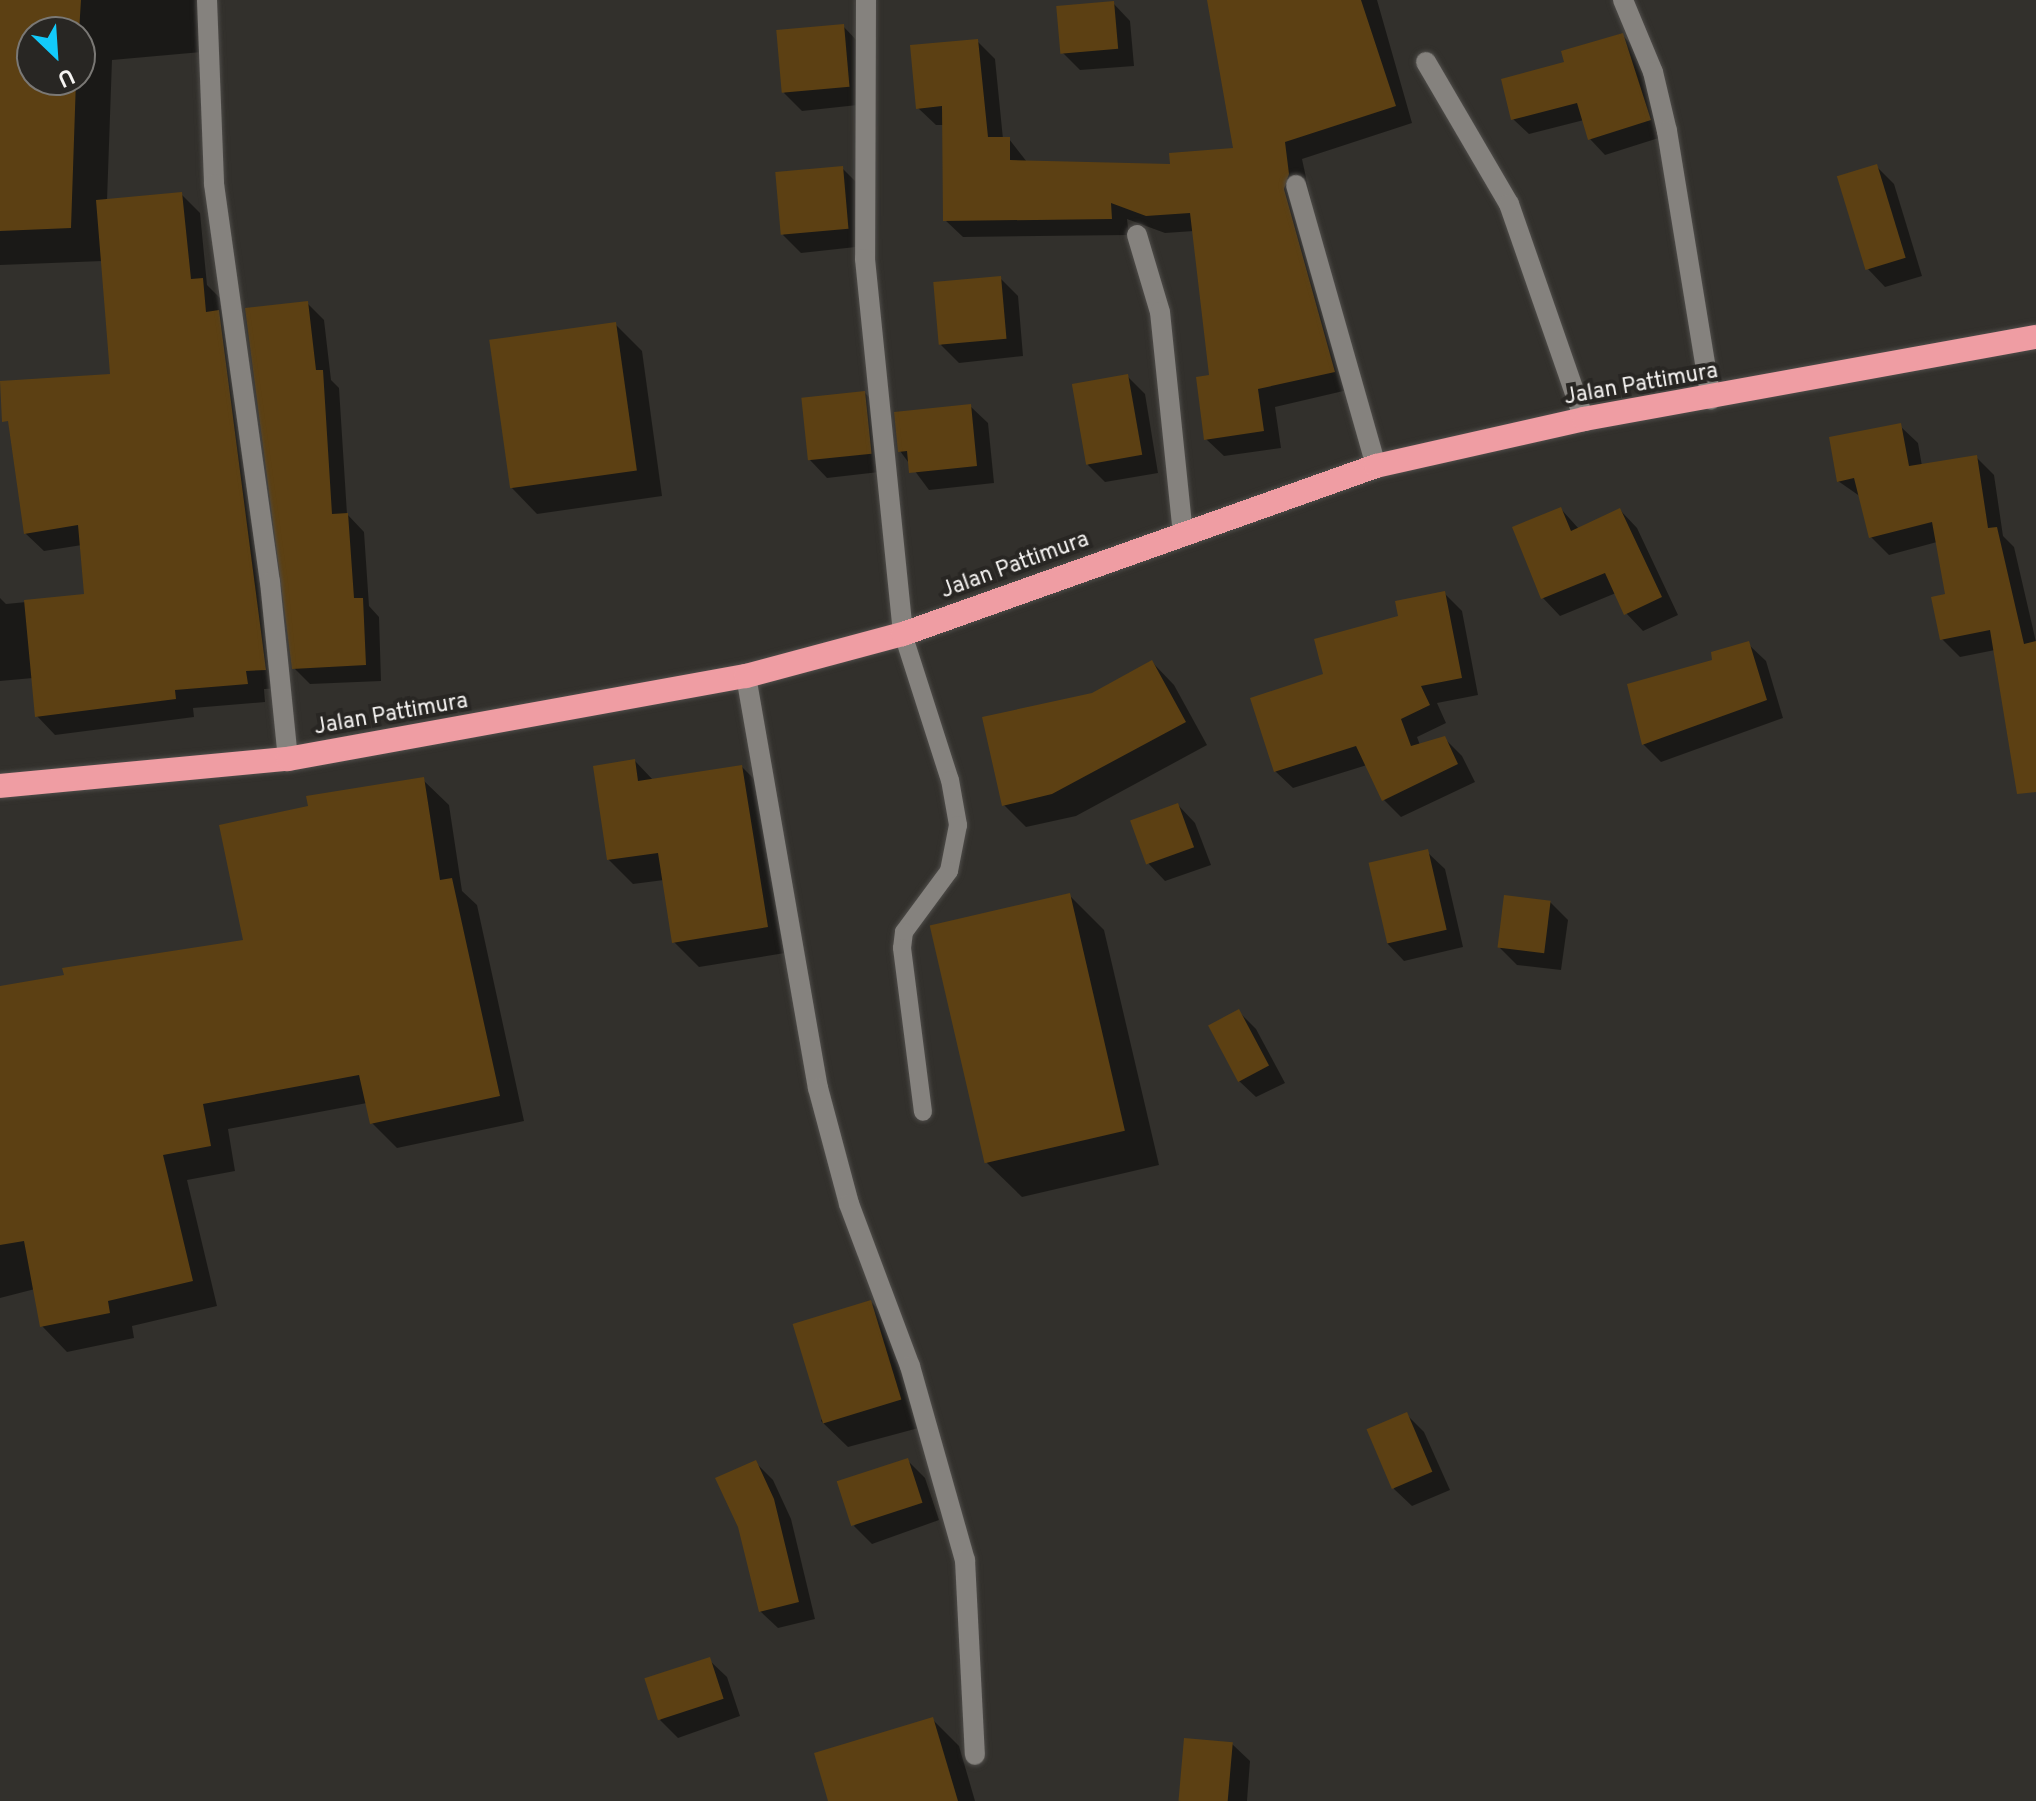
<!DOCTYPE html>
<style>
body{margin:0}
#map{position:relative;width:2036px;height:1801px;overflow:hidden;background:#32302c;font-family:Overpass,sans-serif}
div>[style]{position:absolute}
.shadow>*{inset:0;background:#0007}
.building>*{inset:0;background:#5c4013;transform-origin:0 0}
.roads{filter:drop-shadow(0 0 2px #4f4d4a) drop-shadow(0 0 2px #4f4d4a)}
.lane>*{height:18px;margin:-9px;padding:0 9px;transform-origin:9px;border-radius:9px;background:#85827e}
.street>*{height:20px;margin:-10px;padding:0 10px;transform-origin:10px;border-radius:10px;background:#85827e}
.highway>*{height:24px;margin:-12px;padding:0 12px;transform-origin:12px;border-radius:12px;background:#ef9da3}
span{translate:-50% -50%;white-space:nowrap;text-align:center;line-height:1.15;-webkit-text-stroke:8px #282623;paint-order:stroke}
.street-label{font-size:22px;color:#f5f3f1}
.north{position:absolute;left:16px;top:16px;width:80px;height:80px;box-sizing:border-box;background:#282623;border:2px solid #7a7875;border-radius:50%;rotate:155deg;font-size:22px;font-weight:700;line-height:32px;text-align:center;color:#f5f3f1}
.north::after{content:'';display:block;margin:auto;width:28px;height:36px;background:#12cafb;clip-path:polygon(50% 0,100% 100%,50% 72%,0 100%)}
</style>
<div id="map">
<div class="shadow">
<div style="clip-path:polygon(evenodd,0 0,208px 0,213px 51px,112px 60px,107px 201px,181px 194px,200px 213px,207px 285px,221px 299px,284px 688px,264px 689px,265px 702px,193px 708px,194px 717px,55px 735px,37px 716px,33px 678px,0 681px,0 598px,6px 604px,87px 596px,82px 545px,44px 551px,25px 533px,113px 376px,103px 261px,0 265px,0 0,32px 32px,80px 32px,80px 80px,32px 80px,32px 32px)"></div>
<div style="clip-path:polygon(1208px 0,1377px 0,1412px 123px,1302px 159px,1352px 389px,1275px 407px,1281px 448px,1224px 456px,1206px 439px,1212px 376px,1194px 231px,1165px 233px,1127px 219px,1129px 235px,963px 237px,945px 220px,944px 125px,936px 125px,918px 108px,977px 41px,995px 59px,1003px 139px,1009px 139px,1027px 162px,1172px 166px,1235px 149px)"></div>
<div style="clip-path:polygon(1113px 3px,1130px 21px,1134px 66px,1080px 70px,1062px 52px)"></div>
<div style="clip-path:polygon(843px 26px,860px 44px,867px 104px,802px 111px,784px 93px)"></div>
<div style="clip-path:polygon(1622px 35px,1637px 50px,1665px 136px,1605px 155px,1590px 139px,1584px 120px,1529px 134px,1513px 119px,1567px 64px)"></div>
<div style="clip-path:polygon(1876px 166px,1894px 184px,1922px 276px,1885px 287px,1868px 269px)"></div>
<div style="clip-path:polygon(842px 168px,860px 186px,865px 246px,801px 253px,783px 235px)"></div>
<div style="clip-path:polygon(1000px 278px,1018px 296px,1023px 356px,959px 363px,941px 345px)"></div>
<div style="clip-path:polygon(307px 303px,324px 320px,331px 380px,339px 388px,347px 514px,364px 532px,369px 606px,379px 617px,381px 681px,310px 684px,294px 668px)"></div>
<div style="clip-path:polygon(615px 324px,642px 351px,662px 496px,537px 514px,511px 487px)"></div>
<div style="clip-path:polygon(1127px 376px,1145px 394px,1158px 473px,1105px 482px,1088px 465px)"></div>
<div style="clip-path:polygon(865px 393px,882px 411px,888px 471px,827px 478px,810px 460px)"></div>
<div style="clip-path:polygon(970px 406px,988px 423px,994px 483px,929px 490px,900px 451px)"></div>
<div style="clip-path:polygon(1900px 426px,1918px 443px,1922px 466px,1976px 457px,1994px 475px,2003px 536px,2014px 547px,2036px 642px,2036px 768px,1995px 650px,1960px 657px,1942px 639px,1947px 595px,1937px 542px,1889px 555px,1871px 537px,1861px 497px,1838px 481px)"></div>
<div style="clip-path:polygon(1561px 509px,1579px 529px,1620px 510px,1637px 528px,1678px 615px,1643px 631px,1626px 613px,1616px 593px,1560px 616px,1543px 598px)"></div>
<div style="clip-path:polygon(1444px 593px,1462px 611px,1478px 695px,1437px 703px,1446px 723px,1417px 737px,1420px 745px,1444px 738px,1462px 756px,1475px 782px,1401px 817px,1384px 800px,1367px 765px,1293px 788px,1275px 771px,1326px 675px,1400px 618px)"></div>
<div style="clip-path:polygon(1748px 644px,1766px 661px,1783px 718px,1661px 762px,1643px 744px,1715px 661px)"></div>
<div style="clip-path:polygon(1152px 662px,1174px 685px,1207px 745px,1076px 816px,1026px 827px,1004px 805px,1093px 694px)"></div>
<div style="clip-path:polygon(635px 761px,654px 781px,742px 767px,766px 791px,791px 952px,699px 967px,674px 942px,664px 880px,633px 884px,608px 859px)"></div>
<div style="clip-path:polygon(423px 780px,449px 805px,462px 891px,477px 905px,524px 1121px,397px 1148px,372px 1123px,367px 1103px,228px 1129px,235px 1171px,187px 1180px,217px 1306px,132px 1326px,134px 1338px,67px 1352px,42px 1326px,35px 1289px,0 1298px,0 988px,246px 942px)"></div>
<div style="clip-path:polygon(1178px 805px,1195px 823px,1211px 865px,1165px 881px,1148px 863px)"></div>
<div style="clip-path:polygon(1427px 852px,1445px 869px,1463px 947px,1404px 961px,1387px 943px)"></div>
<div style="clip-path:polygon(1070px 896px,1104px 930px,1159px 1165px,1022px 1197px,987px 1163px)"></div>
<div style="clip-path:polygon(1550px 902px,1568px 920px,1561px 970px,1517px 965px,1500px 948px)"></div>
<div style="clip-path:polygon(1238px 1011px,1256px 1029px,1285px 1083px,1256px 1097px,1238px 1080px)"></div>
<div style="clip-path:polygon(871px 1302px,897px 1328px,926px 1426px,848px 1447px,821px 1421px)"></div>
<div style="clip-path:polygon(1407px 1415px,1424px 1432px,1450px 1490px,1412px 1506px,1394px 1489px)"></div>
<div style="clip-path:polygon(907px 1460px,925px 1478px,939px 1520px,872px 1544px,854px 1526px)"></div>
<div style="clip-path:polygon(755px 1462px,773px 1480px,791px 1519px,815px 1619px,778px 1628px,760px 1611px)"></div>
<div style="clip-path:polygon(709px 1660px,727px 1677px,740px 1716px,678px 1738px,660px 1720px)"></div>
<div style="clip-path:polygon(932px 1719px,959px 1746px,975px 1801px,830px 1801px)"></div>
<div style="clip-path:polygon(1232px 1744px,1250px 1761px,1247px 1801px,1181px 1801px)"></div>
</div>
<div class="building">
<div style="clip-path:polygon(0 0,81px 0,79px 32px,32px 32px,32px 80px,76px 80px,71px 228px,0 231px)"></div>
<div style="clip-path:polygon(1207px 0,1361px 0,1396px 106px,1285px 142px,1289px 174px,1284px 189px,1335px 372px,1258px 389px,1264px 431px,1204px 440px,1196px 377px,1209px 375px,1190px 213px,1146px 216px,1111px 203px,1112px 219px,943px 221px,942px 106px,916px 109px,910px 45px,978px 39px,988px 137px,1010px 137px,1010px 160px,1170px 164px,1169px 153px,1233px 148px)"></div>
<div style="left:1114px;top:1px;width:48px;height:58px;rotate:85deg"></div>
<div style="left:844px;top:24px;width:63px;height:68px;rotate:85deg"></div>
<div style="clip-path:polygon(1623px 33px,1651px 120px,1588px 140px,1577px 103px,1511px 120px,1501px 79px,1564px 62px,1561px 51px)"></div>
<div style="left:1877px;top:164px;width:98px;height:42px;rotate:73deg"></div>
<div style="left:843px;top:166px;width:63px;height:68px;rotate:85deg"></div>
<div style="clip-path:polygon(182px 192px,191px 279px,203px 278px,206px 312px,219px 310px,266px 670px,246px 671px,248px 684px,175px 690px,176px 699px,35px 717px,24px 600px,84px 594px,78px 525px,24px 534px,8px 421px,2px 422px,0 381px,110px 374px,96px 200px)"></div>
<div style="left:1001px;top:276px;width:63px;height:68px;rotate:85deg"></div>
<div style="clip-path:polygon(308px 301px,316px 370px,323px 370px,332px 514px,348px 513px,354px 598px,363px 598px,366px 665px,292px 669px,245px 308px)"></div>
<div style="left:616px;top:322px;width:150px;height:128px;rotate:82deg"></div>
<div style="left:1128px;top:374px;width:82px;height:57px;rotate:80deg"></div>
<div style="left:865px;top:391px;width:63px;height:64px;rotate:84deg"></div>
<div style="clip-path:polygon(971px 404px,977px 466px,909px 473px,907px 451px,898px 452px,894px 412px)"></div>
<div style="clip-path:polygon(1901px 423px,1909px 466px,1977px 455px,1988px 528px,1997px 527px,2024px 644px,2036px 641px,2036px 792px,2017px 794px,1990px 630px,1940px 640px,1931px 597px,1945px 594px,1932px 522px,1869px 538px,1854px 478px,1837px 482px,1829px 437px)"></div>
<div style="clip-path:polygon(1561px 507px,1571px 531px,1620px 508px,1662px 597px,1624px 615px,1605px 573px,1541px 599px,1512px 527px)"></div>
<div style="clip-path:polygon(1445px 591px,1462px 678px,1421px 686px,1430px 705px,1401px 719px,1411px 746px,1445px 736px,1458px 764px,1382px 801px,1356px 746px,1274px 772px,1250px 698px,1323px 674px,1314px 639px,1398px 616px,1395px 601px)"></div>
<div style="clip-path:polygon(1749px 641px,1767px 700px,1642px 745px,1627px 684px,1712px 660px,1711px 652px)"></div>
<div style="clip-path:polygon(1152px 660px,1186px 722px,1052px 794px,1002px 806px,982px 717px,1092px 693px)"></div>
<div style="clip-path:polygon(635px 759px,638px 781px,742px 765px,768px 927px,672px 943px,658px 853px,607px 860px,593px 766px)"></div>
<div style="clip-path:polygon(424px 777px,440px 880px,452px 878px,500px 1096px,370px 1124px,359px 1075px,203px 1104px,211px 1146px,163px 1155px,193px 1281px,108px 1301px,110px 1313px,40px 1327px,24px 1241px,0 1245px,0 986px,64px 975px,62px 968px,243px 940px,219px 825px,308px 806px,306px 796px)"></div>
<div style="left:1178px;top:803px;width:47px;height:51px;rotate:70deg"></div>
<div style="left:1428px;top:849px;width:83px;height:61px;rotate:77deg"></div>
<div style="left:1070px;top:893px;width:244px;height:144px;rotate:77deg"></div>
<div style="left:1504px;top:895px;width:47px;height:53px;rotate:7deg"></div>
<div style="left:1239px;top:1009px;width:64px;height:35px;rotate:62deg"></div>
<div style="left:871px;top:1300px;width:104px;height:82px;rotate:73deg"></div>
<div style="left:1407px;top:1412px;width:65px;height:44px;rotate:67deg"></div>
<div style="left:908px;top:1458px;width:47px;height:75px;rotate:72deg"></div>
<div style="clip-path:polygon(756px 1460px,774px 1499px,799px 1602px,759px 1612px,738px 1527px,715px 1478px)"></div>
<div style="left:710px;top:1657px;width:44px;height:69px;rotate:72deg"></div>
<div style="clip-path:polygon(933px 1717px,958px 1801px,828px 1801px,814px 1753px)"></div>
<div style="left:1184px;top:1738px;width:49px;height:63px;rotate:5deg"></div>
</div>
<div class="roads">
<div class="lane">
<div style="left:903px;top:634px;width:153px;rotate:72.2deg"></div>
<div style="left:950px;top:780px;width:46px;rotate:79.9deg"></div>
<div style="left:958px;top:825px;width:47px;rotate:101.1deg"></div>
<div style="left:949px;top:871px;width:76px;rotate:126.4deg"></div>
<div style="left:904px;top:932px;width:16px;rotate:97deg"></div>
<div style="left:902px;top:948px;width:165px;rotate:82.7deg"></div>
</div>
<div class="street">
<div style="left:207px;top:0;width:184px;rotate:87.8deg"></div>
<div style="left:214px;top:184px;width:402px;rotate:82deg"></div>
<div style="left:270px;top:582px;width:178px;rotate:84.2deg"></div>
<div style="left:866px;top:0;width:259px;rotate:90.2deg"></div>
<div style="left:865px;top:259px;width:377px;rotate:84.2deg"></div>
<div style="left:1623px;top:0;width:78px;rotate:67.4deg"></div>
<div style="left:1653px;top:72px;width:61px;rotate:76.7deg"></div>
<div style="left:1667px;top:131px;width:272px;rotate:80.7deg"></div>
<div style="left:1426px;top:62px;width:164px;rotate:59.7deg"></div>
<div style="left:1509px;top:204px;width:228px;rotate:70.8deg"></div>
<div style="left:1296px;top:185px;width:292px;rotate:74.1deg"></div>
<div style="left:1137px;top:235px;width:80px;rotate:73.4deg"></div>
<div style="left:1160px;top:312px;width:223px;rotate:84.1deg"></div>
<div style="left:746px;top:676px;width:418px;rotate:80.1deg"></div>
<div style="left:818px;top:1088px;width:120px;rotate:75deg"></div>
<div style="left:849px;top:1204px;width:173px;rotate:69.4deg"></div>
<div style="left:910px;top:1366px;width:202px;rotate:74.2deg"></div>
<div style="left:965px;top:1560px;width:195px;rotate:87.1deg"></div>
</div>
<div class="highway">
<div style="left:0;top:786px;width:289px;rotate:-5.4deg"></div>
<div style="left:288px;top:759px;width:465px;rotate:-10.3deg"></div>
<div style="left:746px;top:676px;width:163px;rotate:-15deg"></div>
<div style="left:903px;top:634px;width:502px;rotate:-19.55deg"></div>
<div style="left:1376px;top:466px;width:213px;rotate:-12.7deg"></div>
<div style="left:1584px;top:419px;width:459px;rotate:-10.3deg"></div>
</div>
</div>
<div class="street-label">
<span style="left:1641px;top:385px;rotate:-10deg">Jalan Pattimura</span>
<span style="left:1015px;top:566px;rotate:-20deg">Jalan Pattimura</span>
<span style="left:391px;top:715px;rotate:-10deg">Jalan Pattimura</span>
</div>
<div class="north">U</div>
</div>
